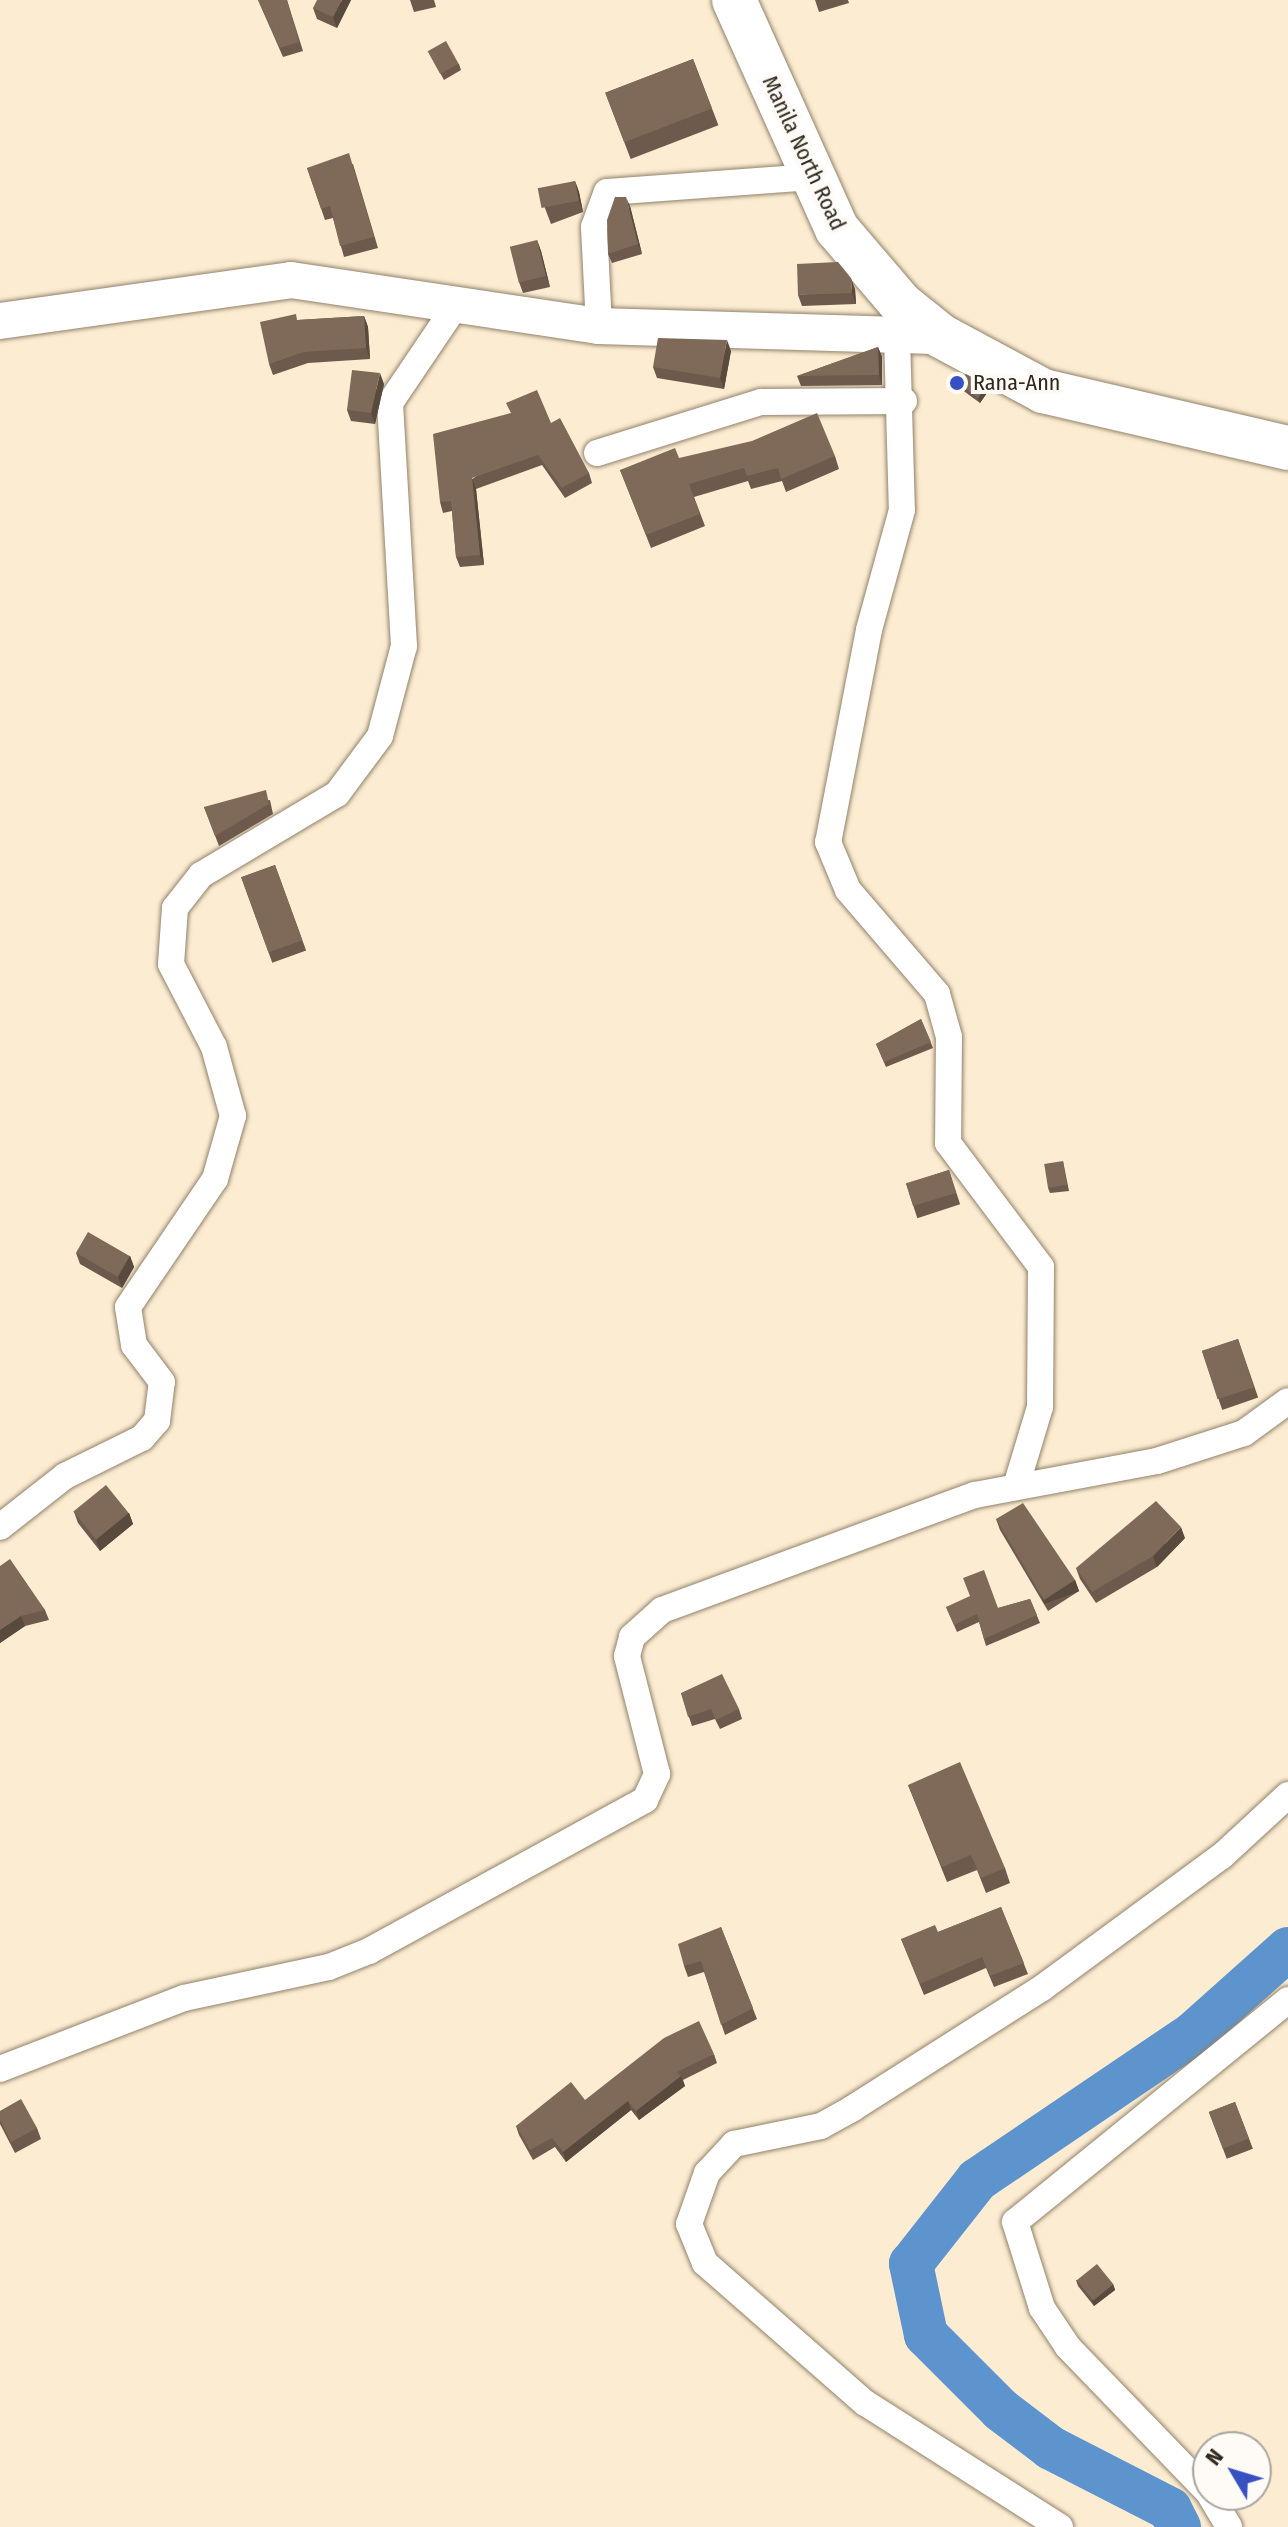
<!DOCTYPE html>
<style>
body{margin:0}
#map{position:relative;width:1288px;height:2527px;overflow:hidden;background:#fcecd2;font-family:"Fira Sans Condensed",sans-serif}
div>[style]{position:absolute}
.river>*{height:44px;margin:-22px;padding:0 22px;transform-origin:22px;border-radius:22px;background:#5e94cd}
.roads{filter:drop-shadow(0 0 2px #91826b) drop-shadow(0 0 2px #91826b)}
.street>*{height:26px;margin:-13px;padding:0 13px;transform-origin:13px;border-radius:13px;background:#fff}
.secondary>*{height:36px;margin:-18px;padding:0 18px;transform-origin:18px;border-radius:18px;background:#fff}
.highway>*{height:44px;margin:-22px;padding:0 22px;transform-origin:22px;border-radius:22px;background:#fff}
.wall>*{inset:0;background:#6d5a4c;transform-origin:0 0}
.shaded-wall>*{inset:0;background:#594a3e;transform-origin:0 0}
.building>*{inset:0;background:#7f6958;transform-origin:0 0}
.dots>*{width:22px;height:22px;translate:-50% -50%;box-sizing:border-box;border:4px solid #fefbf6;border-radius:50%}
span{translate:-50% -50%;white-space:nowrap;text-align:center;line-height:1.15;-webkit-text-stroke:8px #fefbf6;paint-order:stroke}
.street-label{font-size:22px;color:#2d271d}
.poi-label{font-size:22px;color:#2d271d}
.left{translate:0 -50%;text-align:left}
.north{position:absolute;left:1192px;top:2431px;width:80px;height:80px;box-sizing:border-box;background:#fefbf6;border:2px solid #aaa69f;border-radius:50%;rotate:308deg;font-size:22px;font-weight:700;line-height:32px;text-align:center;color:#2d271d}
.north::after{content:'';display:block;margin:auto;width:28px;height:36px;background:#3751c3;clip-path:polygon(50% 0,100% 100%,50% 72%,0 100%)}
</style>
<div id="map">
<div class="river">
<div style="left:1179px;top:2527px;width:20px;rotate:-117deg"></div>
<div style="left:1170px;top:2509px;width:134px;rotate:-152.9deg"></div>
<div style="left:1051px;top:2448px;width:63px;rotate:-142.8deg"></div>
<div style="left:1001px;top:2410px;width:106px;rotate:-135deg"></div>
<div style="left:926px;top:2335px;width:73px;rotate:-101.9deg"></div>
<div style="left:911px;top:2264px;width:107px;rotate:-51.8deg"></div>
<div style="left:977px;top:2180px;width:262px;rotate:-34.1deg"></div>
<div style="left:1194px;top:2033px;width:126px;rotate:-41.8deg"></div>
</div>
<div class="roads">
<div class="street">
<div style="left:599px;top:326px;width:99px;rotate:-92.9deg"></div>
<div style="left:594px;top:227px;width:37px;rotate:-70deg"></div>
<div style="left:607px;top:192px;width:206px;rotate:-4.2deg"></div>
<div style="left:897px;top:336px;width:174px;rotate:88.4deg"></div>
<div style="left:902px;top:510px;width:124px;rotate:105.4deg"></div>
<div style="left:869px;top:630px;width:216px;rotate:100.9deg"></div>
<div style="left:828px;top:842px;width:52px;rotate:67.4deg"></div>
<div style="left:848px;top:890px;width:137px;rotate:49.4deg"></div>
<div style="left:937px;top:994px;width:45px;rotate:74.4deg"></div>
<div style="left:949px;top:1037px;width:106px;rotate:90.5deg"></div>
<div style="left:948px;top:1143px;width:155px;rotate:53.1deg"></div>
<div style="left:1041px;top:1267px;width:140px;rotate:90.4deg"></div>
<div style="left:1040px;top:1407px;width:79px;rotate:106.8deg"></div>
<div style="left:597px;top:453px;width:172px;rotate:-17.3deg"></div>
<div style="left:761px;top:402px;width:143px;rotate:-0.4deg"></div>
<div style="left:0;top:1527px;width:83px;rotate:-38.1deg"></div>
<div style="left:65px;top:1476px;width:86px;rotate:-26.3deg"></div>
<div style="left:142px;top:1438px;width:23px;rotate:-49deg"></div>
<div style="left:157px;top:1421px;width:39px;rotate:-83deg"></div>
<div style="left:162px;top:1382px;width:46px;rotate:-127.1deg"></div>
<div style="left:134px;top:1345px;width:38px;rotate:-99deg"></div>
<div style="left:128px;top:1307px;width:155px;rotate:-55.8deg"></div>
<div style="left:215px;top:1179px;width:66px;rotate:-74.1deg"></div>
<div style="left:233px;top:1116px;width:72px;rotate:-105.4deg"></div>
<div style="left:214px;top:1047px;width:93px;rotate:-117.4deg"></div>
<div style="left:171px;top:964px;width:56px;rotate:-85.9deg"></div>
<div style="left:175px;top:908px;width:42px;rotate:-51.8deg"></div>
<div style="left:201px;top:875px;width:158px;rotate:-30.8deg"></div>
<div style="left:337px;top:794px;width:72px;rotate:-53.4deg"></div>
<div style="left:380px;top:736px;width:93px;rotate:-75.1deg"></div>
<div style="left:404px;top:646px;width:243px;rotate:-93.3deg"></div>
<div style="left:390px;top:403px;width:118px;rotate:-56deg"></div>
<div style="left:0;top:2069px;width:197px;rotate:-21.1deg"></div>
<div style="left:184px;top:1998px;width:148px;rotate:-12.1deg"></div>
<div style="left:329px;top:1967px;width:43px;rotate:-21.8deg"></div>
<div style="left:369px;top:1951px;width:315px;rotate:-28.7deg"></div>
<div style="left:645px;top:1800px;width:29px;rotate:-65deg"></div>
<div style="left:657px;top:1774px;width:122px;rotate:-104.3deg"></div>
<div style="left:627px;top:1656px;width:20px;rotate:-75deg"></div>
<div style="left:632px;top:1637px;width:40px;rotate:-42deg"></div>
<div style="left:662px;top:1610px;width:333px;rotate:-20.2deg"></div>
<div style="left:975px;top:1495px;width:185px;rotate:-10.6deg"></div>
<div style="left:1157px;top:1461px;width:91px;rotate:-17.8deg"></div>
<div style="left:1244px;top:1433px;width:54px;rotate:-36deg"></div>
<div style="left:1208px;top:2492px;width:202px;rotate:-134deg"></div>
<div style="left:1068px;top:2347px;width:47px;rotate:-123.7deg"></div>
<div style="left:1042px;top:2308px;width:90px;rotate:-107.4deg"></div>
<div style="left:1015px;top:2222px;width:352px;rotate:-39.1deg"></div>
<div style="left:1210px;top:2495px;width:37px;rotate:59deg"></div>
<div style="left:1060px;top:2527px;width:231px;rotate:-147.5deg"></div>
<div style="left:865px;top:2403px;width:213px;rotate:-138.8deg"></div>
<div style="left:705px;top:2263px;width:42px;rotate:-112.3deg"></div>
<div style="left:689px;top:2224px;width:54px;rotate:-70.6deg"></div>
<div style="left:707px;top:2173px;width:40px;rotate:-47deg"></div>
<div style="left:734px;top:2144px;width:89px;rotate:-11.7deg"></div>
<div style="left:821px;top:2126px;width:37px;rotate:-29deg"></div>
<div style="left:853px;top:2108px;width:224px;rotate:-32.4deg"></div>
<div style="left:1042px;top:1988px;width:223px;rotate:-36.3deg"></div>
<div style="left:1222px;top:1856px;width:90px;rotate:-42.7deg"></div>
</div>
<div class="secondary">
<div style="left:0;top:321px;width:294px;rotate:-8deg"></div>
<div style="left:291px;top:280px;width:311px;rotate:8.5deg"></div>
<div style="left:599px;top:326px;width:342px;rotate:1.7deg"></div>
</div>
<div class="highway">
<div style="left:734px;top:0;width:251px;rotate:65.8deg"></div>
<div style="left:837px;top:229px;width:99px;rotate:49.5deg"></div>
<div style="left:901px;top:304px;width:51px;rotate:38.7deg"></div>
<div style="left:941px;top:336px;width:116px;rotate:28.3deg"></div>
<div style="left:1043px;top:391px;width:252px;rotate:13.1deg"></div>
</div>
</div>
<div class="wall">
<div style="clip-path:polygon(258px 0,287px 0,303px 51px,283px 57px)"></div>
<div style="clip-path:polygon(351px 0,337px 28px,317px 19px,313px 8px)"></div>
<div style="clip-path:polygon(410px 0,434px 0,436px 7px,414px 12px)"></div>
<div style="clip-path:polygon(815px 0,848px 0,849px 3px,819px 12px)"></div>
<div style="clip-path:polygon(428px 51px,459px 64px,461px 70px,444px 80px)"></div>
<div style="left:693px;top:59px;width:71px;height:94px;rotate:69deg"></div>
<div style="clip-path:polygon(353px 164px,378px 248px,344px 257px,333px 218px,325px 220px,307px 168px)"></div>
<div style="clip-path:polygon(575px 181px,579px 192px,583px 212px,551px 224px,540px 195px)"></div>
<div style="clip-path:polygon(630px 206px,642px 254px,612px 263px,608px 254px)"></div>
<div style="clip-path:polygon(537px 240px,541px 251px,550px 287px,523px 293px,519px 282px)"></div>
<div style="clip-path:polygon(855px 289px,856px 304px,802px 306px,798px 295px)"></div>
<div style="clip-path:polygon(364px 316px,368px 327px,370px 359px,308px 363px,273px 375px,269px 364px,298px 320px)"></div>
<div style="clip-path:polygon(878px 347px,882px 357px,882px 385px,801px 386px,797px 376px)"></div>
<div style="clip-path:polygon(731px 351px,724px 389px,657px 378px,653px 367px)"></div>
<div style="clip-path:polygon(384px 384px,375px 424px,351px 421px,347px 410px)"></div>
<div style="clip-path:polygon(959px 384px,987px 385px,989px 390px,980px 403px,961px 389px)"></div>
<div style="clip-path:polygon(551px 423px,589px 473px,592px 483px,565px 498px,542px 465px,476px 489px,484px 565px,460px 567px,456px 557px,452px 511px,443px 513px,440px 502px)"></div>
<div style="clip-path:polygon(835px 456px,839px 469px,786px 492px,782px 481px,751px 489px,748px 481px,694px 497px,705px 526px,651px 548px,620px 470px,679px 458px)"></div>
<div style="clip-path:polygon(270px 800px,273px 814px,219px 846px,204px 807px)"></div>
<div style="left:275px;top:865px;width:91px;height:36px;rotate:70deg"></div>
<div style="clip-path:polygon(921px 1019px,933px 1048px,886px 1067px,876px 1044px)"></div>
<div style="clip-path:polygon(1063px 1161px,1069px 1191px,1050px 1193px,1048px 1188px)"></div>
<div style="left:949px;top:1170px;width:36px;height:45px;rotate:72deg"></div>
<div style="clip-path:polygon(76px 1253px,130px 1256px,134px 1267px,122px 1288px,80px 1264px)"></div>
<div style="left:1238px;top:1339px;width:62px;height:38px;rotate:71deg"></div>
<div style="clip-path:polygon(74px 1512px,129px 1513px,133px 1524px,100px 1551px,78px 1523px)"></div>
<div style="clip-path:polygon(996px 1519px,1075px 1580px,1079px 1591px,1048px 1611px,1000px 1530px)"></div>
<div style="clip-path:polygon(1185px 1538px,1157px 1567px,1096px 1603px,1080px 1579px,1076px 1568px)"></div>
<div style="clip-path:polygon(0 1566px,45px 1610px,49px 1620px,25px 1626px,0 1643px)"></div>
<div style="clip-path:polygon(1030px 1599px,1040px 1623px,986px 1646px,979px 1622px,957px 1632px,946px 1607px,998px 1608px)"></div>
<div style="clip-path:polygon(681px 1693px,739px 1709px,742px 1719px,720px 1729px,715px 1719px,692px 1726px)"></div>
<div style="clip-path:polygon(908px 1785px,1005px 1868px,1010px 1883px,986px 1893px,977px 1870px,947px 1882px)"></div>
<div style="clip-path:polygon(1001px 1907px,1028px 1974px,994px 1987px,986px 1968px,924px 1995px,901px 1939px,938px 1932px)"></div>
<div style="clip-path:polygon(721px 1927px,757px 2019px,725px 2035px,704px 1972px,688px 1977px,684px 1966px)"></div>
<div style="clip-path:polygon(714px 2054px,717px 2063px,683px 2080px,685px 2086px,639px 2120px,631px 2110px,566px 2162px,555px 2147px,533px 2160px,519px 2135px,516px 2126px)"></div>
<div style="left:1235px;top:2102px;width:50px;height:28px;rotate:69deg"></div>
<div style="clip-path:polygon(0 2111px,37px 2128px,41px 2139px,15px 2153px,0 2124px)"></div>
<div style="clip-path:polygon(1076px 2280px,1113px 2284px,1115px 2290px,1094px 2306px,1078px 2286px)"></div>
</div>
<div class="shaded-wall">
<div style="clip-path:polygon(342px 0,351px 0,337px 28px,333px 17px)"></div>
<div style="clip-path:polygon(575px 181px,579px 192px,583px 212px,579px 201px)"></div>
<div style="clip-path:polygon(626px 197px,630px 206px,642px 254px,638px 244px)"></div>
<div style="clip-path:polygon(537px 240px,541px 251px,550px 287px,546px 276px)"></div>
<div style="clip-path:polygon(851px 278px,855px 289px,856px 304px,852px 293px)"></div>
<div style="clip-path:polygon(364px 316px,368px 327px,370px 359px,366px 348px)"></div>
<div style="clip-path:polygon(727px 340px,731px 351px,724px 389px,720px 378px)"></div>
<div style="clip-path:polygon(878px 347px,882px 357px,882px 385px,879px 375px)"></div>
<div style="clip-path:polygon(380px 373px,384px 384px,375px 424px,371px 413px)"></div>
<div style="clip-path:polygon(987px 385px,989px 390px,980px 403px,978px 398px)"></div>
<div style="clip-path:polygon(472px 478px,476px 489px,484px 565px,480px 555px)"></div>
<div style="clip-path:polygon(130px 1256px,134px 1267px,122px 1288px,118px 1277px)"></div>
<div style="clip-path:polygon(129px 1513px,133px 1524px,100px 1551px,96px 1540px)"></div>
<div style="clip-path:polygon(1181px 1527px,1185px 1538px,1157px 1567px,1153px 1556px)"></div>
<div style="left:1075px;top:1580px;width:12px;height:37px;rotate:70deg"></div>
<div style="clip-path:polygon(21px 1616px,25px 1626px,0 1643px,0 1630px)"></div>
<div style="clip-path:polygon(681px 2076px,685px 2086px,639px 2120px,636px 2111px)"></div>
<div style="clip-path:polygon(628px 2101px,631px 2110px,566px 2162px,563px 2152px)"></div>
<div style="clip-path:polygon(1113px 2284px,1115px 2290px,1094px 2306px,1092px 2301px)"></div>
</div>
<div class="building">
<div style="clip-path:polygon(258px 0,287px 0,299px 42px,280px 48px)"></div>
<div style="clip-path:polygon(317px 0,342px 0,333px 17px,313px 8px)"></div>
<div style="left:446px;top:41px;width:26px;height:21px;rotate:61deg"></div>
<div style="left:693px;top:59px;width:53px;height:94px;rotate:69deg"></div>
<div style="clip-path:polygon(349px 153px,374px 237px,340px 246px,330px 206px,321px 209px,307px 168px)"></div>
<div style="left:575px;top:181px;width:20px;height:38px;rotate:79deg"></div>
<div style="clip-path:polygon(615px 197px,626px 197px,638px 244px,608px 254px,607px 220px)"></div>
<div style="left:537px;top:240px;width:37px;height:28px;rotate:76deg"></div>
<div style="clip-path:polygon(838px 262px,851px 278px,852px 293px,798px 295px,797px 264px)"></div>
<div style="clip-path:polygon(296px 314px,297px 320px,364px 316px,366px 348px,304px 352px,269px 364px,260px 322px)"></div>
<div style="clip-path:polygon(658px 338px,727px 340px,720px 378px,653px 367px)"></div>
<div style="clip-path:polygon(878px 347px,879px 375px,797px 376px)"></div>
<div style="clip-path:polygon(352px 370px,380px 373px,371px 413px,347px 410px)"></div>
<div style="clip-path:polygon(966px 374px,987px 385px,978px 398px,959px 384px)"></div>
<div style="clip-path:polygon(537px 390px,551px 423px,560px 418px,589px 473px,562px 488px,538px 455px,472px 478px,480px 555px,456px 557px,451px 501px,440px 502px,433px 434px,511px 413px,506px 403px)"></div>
<div style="clip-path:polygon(817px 413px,835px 456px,781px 479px,778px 468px,747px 476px,744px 468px,689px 484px,700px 514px,646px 535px,620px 470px,675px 448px,679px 458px,752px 441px)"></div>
<div style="clip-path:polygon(266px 790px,269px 804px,215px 836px,204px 807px)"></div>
<div style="left:275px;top:865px;width:80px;height:36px;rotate:70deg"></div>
<div style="clip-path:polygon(921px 1019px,931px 1042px,884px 1062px,876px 1044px)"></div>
<div style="left:1063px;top:1161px;width:24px;height:19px;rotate:81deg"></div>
<div style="left:949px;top:1170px;width:24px;height:45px;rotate:73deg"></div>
<div style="left:88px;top:1232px;width:48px;height:24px;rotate:30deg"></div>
<div style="left:1238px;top:1339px;width:51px;height:38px;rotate:72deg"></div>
<div style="left:106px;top:1485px;width:36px;height:42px;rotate:51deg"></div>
<div style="clip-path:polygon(1156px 1501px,1181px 1527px,1153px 1556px,1092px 1592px,1076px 1568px)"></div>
<div style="clip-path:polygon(1023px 1503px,1075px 1580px,1044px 1600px,996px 1519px)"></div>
<div style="clip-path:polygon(10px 1559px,45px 1610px,21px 1616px,0 1630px,0 1566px)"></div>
<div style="clip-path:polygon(984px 1570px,998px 1608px,1030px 1599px,1037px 1615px,984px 1639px,977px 1614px,954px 1625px,946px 1607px,970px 1596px,963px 1578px)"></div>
<div style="clip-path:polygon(722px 1674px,739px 1709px,716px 1720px,711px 1709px,688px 1717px,681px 1693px)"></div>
<div style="clip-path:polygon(960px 1762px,1005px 1868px,981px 1878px,971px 1855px,942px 1867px,908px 1785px)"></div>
<div style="clip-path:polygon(1001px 1907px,1024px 1963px,990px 1976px,982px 1957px,920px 1984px,901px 1939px,935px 1925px,938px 1932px)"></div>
<div style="clip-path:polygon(721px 1927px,753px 2008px,721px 2025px,701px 1961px,684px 1966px,678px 1944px)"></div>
<div style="clip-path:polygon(699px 2021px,714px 2054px,677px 2072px,681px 2076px,636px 2111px,628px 2101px,563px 2152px,552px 2138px,530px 2150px,516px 2126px,571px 2082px,585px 2100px,664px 2038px)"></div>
<div style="clip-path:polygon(21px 2099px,37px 2128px,11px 2142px,0 2120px,0 2111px)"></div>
<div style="left:1235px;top:2102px;width:39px;height:28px;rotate:69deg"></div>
<div style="left:1097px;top:2264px;width:26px;height:26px;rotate:51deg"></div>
</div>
<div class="dots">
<div style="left:957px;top:383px;background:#3751c3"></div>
</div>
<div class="street-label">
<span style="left:804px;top:153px;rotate:65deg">Manila North Road</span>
</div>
<div class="poi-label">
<span class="left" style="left:973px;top:383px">Rana-Ann</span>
</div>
<div class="north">N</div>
</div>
